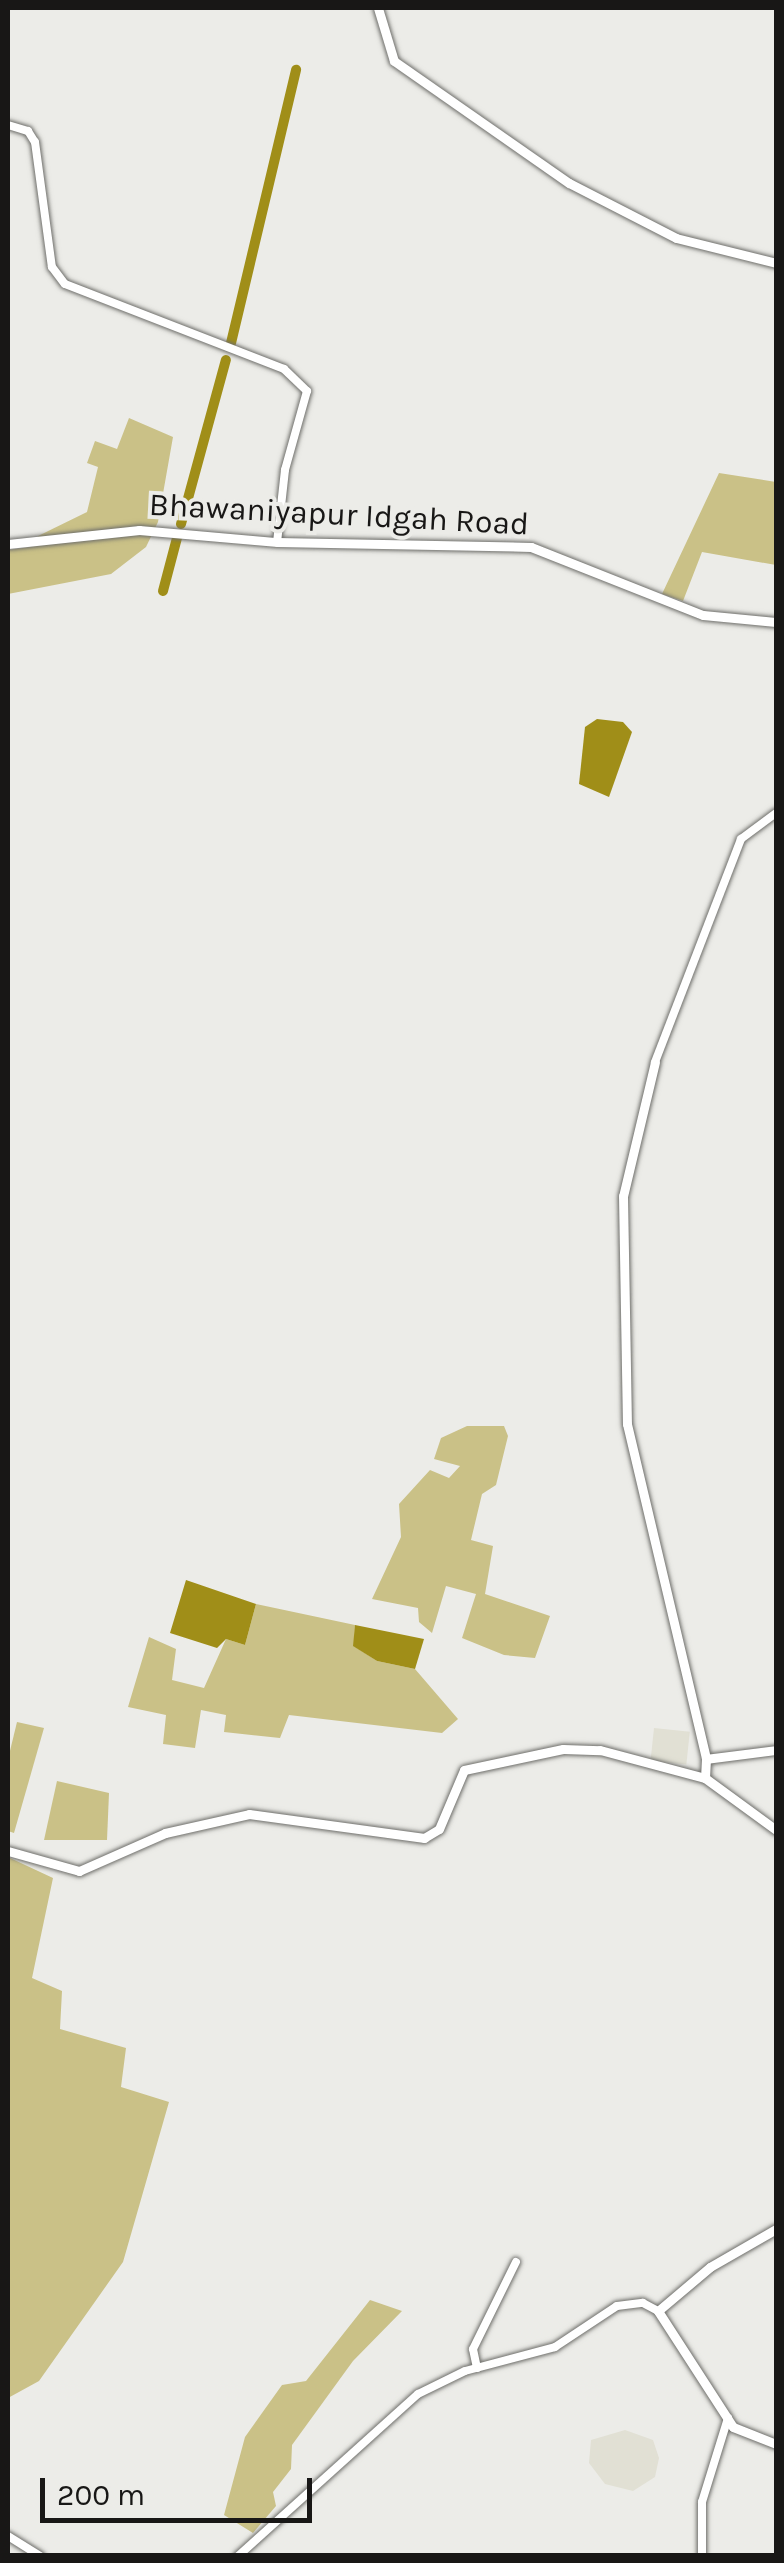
<!DOCTYPE html>
<style>
body{margin:0}
#map{position:relative;width:784px;height:2563px;overflow:hidden;background:#ecece8;font-family:Karla,sans-serif}
div>[style]{position:absolute}
.built>*{inset:0;background:#e1e0d4;transform-origin:0 0}
.green>*{inset:0;background:#cac187}
.water>*{inset:0;background:#a08e18}
.canal>*{height:10px;margin:-5px;padding:0 5px;transform-origin:5px;border-radius:5px;background:#a08e18}
.roads{filter:drop-shadow(0 0 2px #6e6e6a) drop-shadow(0 0 2px #6e6e6a)}
.minor>*{height:8px;margin:-4px;padding:0 4px;transform-origin:4px;border-radius:4px;background:#fff}
.tertiary>*{height:9px;margin:-4.5px;padding:0 4.5px;transform-origin:4.5px;border-radius:4.5px;background:#fff}
span{translate:-50% -50%;white-space:nowrap;text-align:center;line-height:1.15;-webkit-text-stroke:8px #ecece8;paint-order:stroke}
.street-label{font-size:32px;color:#181716}
.frame{position:absolute;inset:0;border:10px solid #181716;pointer-events:none}
.scale{position:absolute;left:40px;top:2478px;width:272px;height:45px;box-sizing:border-box;border:5px solid #181716;border-top:0;padding-left:12px;font-size:30px;line-height:35px;white-space:nowrap;color:#181716;-webkit-text-stroke:8px #ecece8;paint-order:stroke}
</style>
<div id="map">
<div class="built">
<div style="left:654px;top:1728px;width:36px;height:33px;rotate:6deg"></div>
<div style="clip-path:polygon(625px 2430px,653px 2440px,659px 2458px,655px 2477px,633px 2491px,605px 2484px,589px 2463px,591px 2440px)"></div>
</div>
<div class="green">
<div style="clip-path:polygon(129px 418px,173px 437px,158px 522px,146px 547px,111px 574px,8px 594px,8px 550px,30px 547px,38px 536px,87px 512px,98px 467px,87px 463px,95px 441px,117px 449px)"></div>
<div style="clip-path:polygon(719px 473px,776px 482px,776px 565px,702px 552px,683px 601px,662px 594px)"></div>
<div style="clip-path:polygon(467px 1426px,504px 1426px,508px 1436px,496px 1485px,482px 1494px,471px 1540px,493px 1546px,485px 1594px,550px 1616px,535px 1658px,504px 1655px,462px 1638px,476px 1594px,446px 1586px,432px 1633px,419px 1622px,418px 1608px,372px 1599px,401px 1537px,399px 1504px,430px 1470px,449px 1478px,460px 1466px,434px 1459px,441px 1438px)"></div>
<div style="clip-path:polygon(256px 1604px,355px 1625px,354px 1646px,377px 1661px,415px 1669px,458px 1719px,442px 1733px,289px 1715px,280px 1738px,224px 1732px,226px 1715px,201px 1710px,195px 1748px,163px 1744px,166px 1715px,128px 1707px,149px 1637px,176px 1649px,172px 1680px,204px 1688px,226px 1639px,245px 1645px)"></div>
<div style="clip-path:polygon(17px 1722px,44px 1728px,14px 1833px,8px 1831px,8px 1759px)"></div>
<div style="clip-path:polygon(57px 1781px,109px 1793px,107px 1840px,44px 1840px)"></div>
<div style="clip-path:polygon(8px 1857px,53px 1878px,32px 1978px,62px 1991px,60px 2029px,126px 2048px,121px 2087px,169px 2102px,123px 2262px,39px 2381px,8px 2398px)"></div>
<div style="clip-path:polygon(370px 2300px,402px 2311px,353px 2361px,292px 2445px,291px 2469px,273px 2492px,276px 2506px,253px 2533px,224px 2515px,245px 2437px,282px 2385px,306px 2381px)"></div>
</div>
<div class="water">
<div style="clip-path:polygon(597px 719px,623px 722px,632px 732px,609px 797px,579px 784px,585px 727px)"></div>
<div style="clip-path:polygon(186px 1580px,256px 1604px,245px 1645px,226px 1639px,217px 1648px,170px 1633px)"></div>
<div style="clip-path:polygon(355px 1625px,424px 1639px,415px 1669px,377px 1661px,353px 1646px)"></div>
</div>
<div class="canal">
<div style="left:231px;top:343px;width:281px;rotate:-76.6deg"></div>
<div style="left:181px;top:524px;width:170px;rotate:-74.7deg"></div>
<div style="left:163px;top:591px;width:55px;rotate:-75.2deg"></div>
</div>
<div class="roads">
<div class="minor">
<div style="left:8px;top:125px;width:21px;rotate:17deg"></div>
<div style="left:28px;top:131px;width:13px;rotate:58deg"></div>
<div style="left:35px;top:142px;width:126px;rotate:82.3deg"></div>
<div style="left:52px;top:267px;width:21px;rotate:53deg"></div>
<div style="left:65px;top:284px;width:235px;rotate:21.2deg"></div>
<div style="left:284px;top:369px;width:32px;rotate:44deg"></div>
<div style="left:307px;top:391px;width:82px;rotate:105.6deg"></div>
<div style="left:285px;top:470px;width:72px;rotate:96.3deg"></div>
<div style="left:655px;top:1062px;width:239px;rotate:-68.9deg"></div>
<div style="left:741px;top:839px;width:44px;rotate:-36.6deg"></div>
<div style="left:477px;top:2368px;width:19px;rotate:-102deg"></div>
<div style="left:473px;top:2349px;width:97px;rotate:-63.7deg"></div>
<div style="left:8px;top:2536px;width:38px;rotate:32deg"></div>
<div style="left:238px;top:2556px;width:242px;rotate:-42deg"></div>
<div style="left:418px;top:2394px;width:52px;rotate:-26.1deg"></div>
<div style="left:465px;top:2371px;width:93px;rotate:-14.9deg"></div>
<div style="left:555px;top:2347px;width:74px;rotate:-33.5deg"></div>
<div style="left:617px;top:2306px;width:26px;rotate:-7deg"></div>
<div style="left:643px;top:2303px;width:17px;rotate:28deg"></div>
<div style="left:702px;top:2556px;width:54px;rotate:-90deg"></div>
<div style="left:702px;top:2502px;width:88px;rotate:-72.8deg"></div>
</div>
<div class="tertiary">
<div style="left:378px;top:8px;width:55px;rotate:73.2deg"></div>
<div style="left:394px;top:61px;width:213px;rotate:34.9deg"></div>
<div style="left:569px;top:183px;width:120px;rotate:27.2deg"></div>
<div style="left:676px;top:238px;width:103px;rotate:14deg"></div>
<div style="left:8px;top:544px;width:132px;rotate:-6.1deg"></div>
<div style="left:139px;top:530px;width:139px;rotate:5deg"></div>
<div style="left:277px;top:542px;width:254px;rotate:1.1deg"></div>
<div style="left:531px;top:547px;width:185px;rotate:21.6deg"></div>
<div style="left:703px;top:615px;width:73px;rotate:5.5deg"></div>
<div style="left:655px;top:1062px;width:138px;rotate:103.4deg"></div>
<div style="left:623px;top:1196px;width:228px;rotate:89deg"></div>
<div style="left:627px;top:1424px;width:344px;rotate:76.7deg"></div>
<div style="left:706px;top:1759px;width:19px;rotate:93deg"></div>
<div style="left:706px;top:1759px;width:71px;rotate:-7.3deg"></div>
<div style="left:8px;top:1851px;width:74px;rotate:15.7deg"></div>
<div style="left:79px;top:1871px;width:94px;rotate:-23.8deg"></div>
<div style="left:165px;top:1833px;width:86px;rotate:-12.7deg"></div>
<div style="left:249px;top:1814px;width:177px;rotate:7.8deg"></div>
<div style="left:424px;top:1838px;width:17px;rotate:-31deg"></div>
<div style="left:439px;top:1829px;width:64px;rotate:-67deg"></div>
<div style="left:464px;top:1770px;width:101px;rotate:-12deg"></div>
<div style="left:563px;top:1749px;width:37px;rotate:2deg"></div>
<div style="left:600px;top:1750px;width:109px;rotate:14.9deg"></div>
<div style="left:705px;top:1778px;width:88px;rotate:36.2deg"></div>
<div style="left:776px;top:2229px;width:76px;rotate:150.1deg"></div>
<div style="left:710px;top:2267px;width:68px;rotate:139.8deg"></div>
<div style="left:658px;top:2311px;width:138px;rotate:57.1deg"></div>
<div style="left:733px;top:2427px;width:46px;rotate:21.6deg"></div>
</div>
</div>
<div class="street-label">
<span style="left:339px;top:515px;rotate:3deg">Bhawaniyapur Idgah Road</span>
</div>
<div class="frame"></div>
<div class="scale">200 m</div>
</div>
